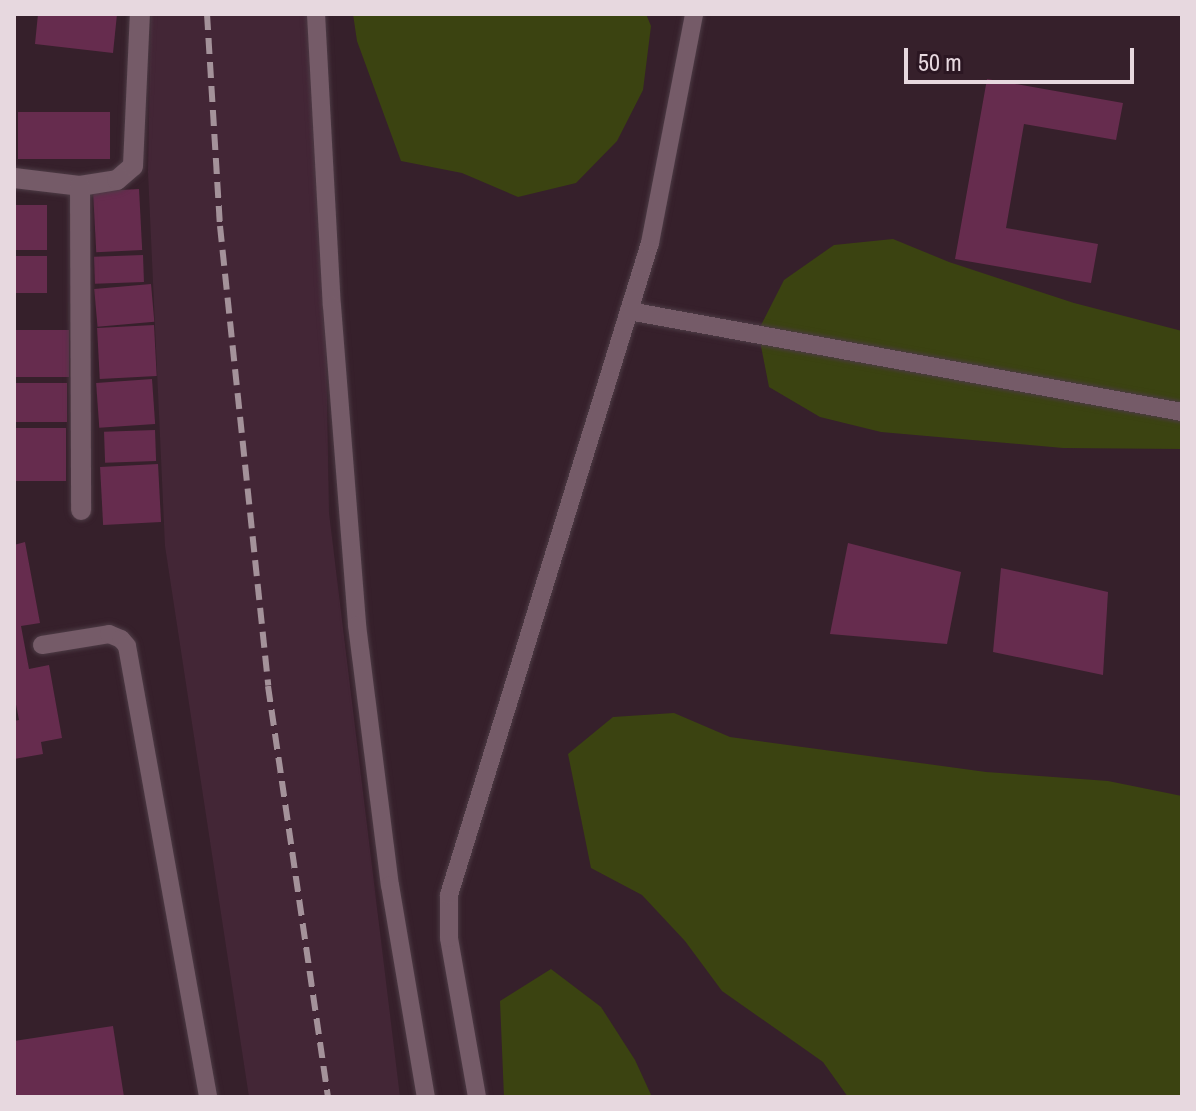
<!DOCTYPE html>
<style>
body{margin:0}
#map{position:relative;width:1196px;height:1111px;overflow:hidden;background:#36202b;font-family:"Archivo Narrow",sans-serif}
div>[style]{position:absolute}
.built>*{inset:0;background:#432636}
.green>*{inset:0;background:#3b4311}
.building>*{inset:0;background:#662c4e;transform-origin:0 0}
.roads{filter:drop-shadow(0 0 2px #4d3b45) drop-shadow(0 0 2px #4d3b45)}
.service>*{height:18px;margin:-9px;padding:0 9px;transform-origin:9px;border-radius:9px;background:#755b68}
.minor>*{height:20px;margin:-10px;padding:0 10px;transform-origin:10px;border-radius:10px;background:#755b68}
.rail>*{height:6px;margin-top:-3px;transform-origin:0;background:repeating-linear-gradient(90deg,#a4929a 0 16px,transparent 0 24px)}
span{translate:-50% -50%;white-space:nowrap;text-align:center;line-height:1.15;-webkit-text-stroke:6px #2b1622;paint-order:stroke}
.frame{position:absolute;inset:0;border:16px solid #e7d8df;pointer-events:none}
.scale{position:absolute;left:904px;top:48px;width:230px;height:36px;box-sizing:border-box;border:4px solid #e7d8df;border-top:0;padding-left:10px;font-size:24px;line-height:28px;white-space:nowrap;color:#e7d8df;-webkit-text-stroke:6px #2b1622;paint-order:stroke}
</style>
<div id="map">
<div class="built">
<div style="clip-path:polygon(151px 14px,320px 14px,329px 513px,400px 1097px,249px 1097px,165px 546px,148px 172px)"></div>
</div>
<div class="green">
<div style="clip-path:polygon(353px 14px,646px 14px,651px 26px,643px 90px,617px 141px,576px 183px,518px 197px,462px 173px,401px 161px,357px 41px)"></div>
<div style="clip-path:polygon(893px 239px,949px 262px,1074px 303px,1182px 331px,1182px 449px,1063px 448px,881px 432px,820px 417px,769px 387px,758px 331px,784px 280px,834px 245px)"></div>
<div style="clip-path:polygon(674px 713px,730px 737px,986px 772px,1108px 781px,1182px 796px,1182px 1097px,848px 1097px,823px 1062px,722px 991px,685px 941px,642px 895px,591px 868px,568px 754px,613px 717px)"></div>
<div style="clip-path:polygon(551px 969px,601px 1007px,635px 1060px,652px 1097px,504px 1097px,500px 1001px)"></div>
</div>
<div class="building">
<div style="clip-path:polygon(38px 14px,117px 14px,113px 53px,35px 44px)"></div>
<div style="clip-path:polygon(987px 79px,1123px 103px,1116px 140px,1024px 124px,1006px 228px,1098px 244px,1091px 283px,955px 259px)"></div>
<div style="left:18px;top:112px;width:92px;height:47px"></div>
<div style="left:139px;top:189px;width:61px;height:46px;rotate:87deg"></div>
<div style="left:14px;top:205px;width:33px;height:45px"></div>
<div style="left:143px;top:255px;width:27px;height:49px;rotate:88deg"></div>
<div style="left:14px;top:256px;width:33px;height:37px"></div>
<div style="left:151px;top:284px;width:38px;height:57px;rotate:85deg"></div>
<div style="left:154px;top:325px;width:51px;height:57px;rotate:87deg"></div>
<div style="left:14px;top:330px;width:55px;height:47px"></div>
<div style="left:152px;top:379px;width:45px;height:56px;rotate:86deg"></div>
<div style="left:14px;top:383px;width:53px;height:39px"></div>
<div style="left:14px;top:428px;width:52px;height:53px"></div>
<div style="left:155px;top:430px;width:31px;height:51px;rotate:88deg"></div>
<div style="left:158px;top:464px;width:58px;height:58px;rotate:87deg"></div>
<div style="clip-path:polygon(25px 542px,40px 623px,21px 626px,29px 669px,49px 665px,62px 738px,41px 742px,43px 754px,14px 759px,14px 721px,19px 720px,14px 694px,14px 545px)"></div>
<div style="clip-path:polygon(848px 543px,961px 572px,947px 644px,830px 634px)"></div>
<div style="clip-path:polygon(1001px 568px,1108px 592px,1103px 675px,993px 652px)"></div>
<div style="clip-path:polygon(113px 1026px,124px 1097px,14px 1097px,14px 1041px)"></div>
</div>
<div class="roads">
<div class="service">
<div style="left:316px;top:14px;width:292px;rotate:86.9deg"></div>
<div style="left:332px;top:306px;width:320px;rotate:85.5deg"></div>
<div style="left:357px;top:625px;width:262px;rotate:82.8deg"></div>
<div style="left:390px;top:885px;width:215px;rotate:80.4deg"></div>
<div style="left:629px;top:311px;width:562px;rotate:10.35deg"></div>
<div style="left:42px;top:645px;width:68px;rotate:-9.3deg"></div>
<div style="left:109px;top:634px;width:13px;rotate:23deg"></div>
<div style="left:121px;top:639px;width:9px;rotate:49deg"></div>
<div style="left:127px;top:646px;width:458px;rotate:79.8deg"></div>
<div style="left:477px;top:1097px;width:161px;rotate:-100deg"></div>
<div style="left:449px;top:938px;width:43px;rotate:-90deg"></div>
<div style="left:449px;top:895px;width:682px;rotate:-72.87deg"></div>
<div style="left:650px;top:243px;width:233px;rotate:-79.1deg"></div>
</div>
<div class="minor">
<div style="left:14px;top:178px;width:66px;rotate:6.9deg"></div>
<div style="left:80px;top:186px;width:37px;rotate:-9deg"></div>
<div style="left:117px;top:180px;width:21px;rotate:-41deg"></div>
<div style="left:133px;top:166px;width:152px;rotate:-87.4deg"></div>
<div style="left:80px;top:186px;width:324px;rotate:89.8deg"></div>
</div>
</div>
<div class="rail">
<div style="left:207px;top:14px;width:212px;rotate:86.5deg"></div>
<div style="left:220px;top:226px;width:462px;rotate:84deg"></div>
<div style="left:268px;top:686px;width:415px;rotate:81.7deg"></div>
</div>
<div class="frame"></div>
<div class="scale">50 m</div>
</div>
